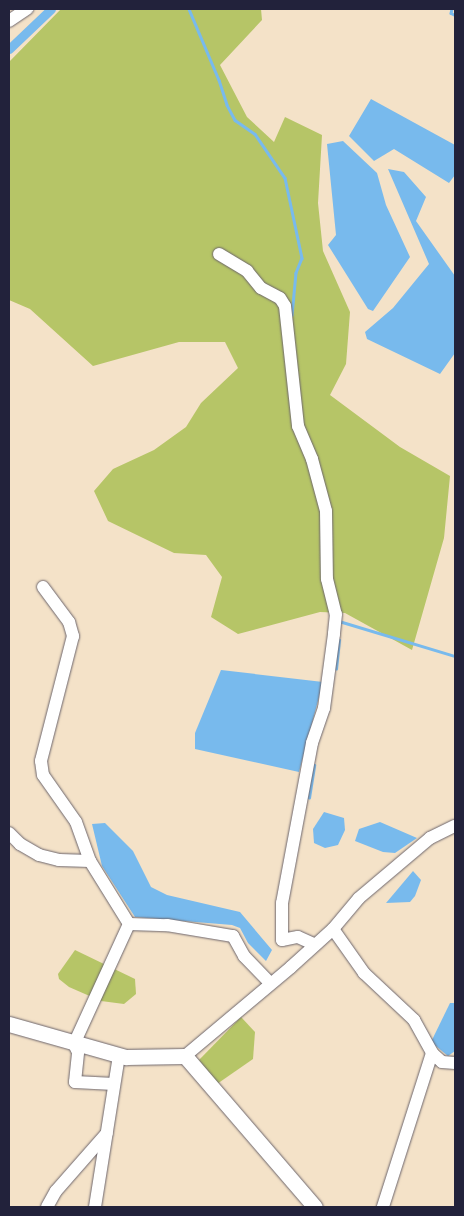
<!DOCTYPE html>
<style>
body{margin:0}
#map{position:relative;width:464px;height:1216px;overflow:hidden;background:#f4e2c8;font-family:"Old Standard TT",serif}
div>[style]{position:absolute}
.green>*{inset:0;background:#b6c567}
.water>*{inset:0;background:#78baed}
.stream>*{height:2.5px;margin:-1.25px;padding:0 1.25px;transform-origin:1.25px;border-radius:1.25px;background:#78baed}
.canal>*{height:9px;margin:-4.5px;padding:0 4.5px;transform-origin:4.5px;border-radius:4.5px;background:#78baed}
.roads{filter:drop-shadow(0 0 1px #6c656c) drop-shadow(0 0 1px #6c656c)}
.minor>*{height:12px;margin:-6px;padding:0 6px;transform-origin:6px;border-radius:6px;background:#fff}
.major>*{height:15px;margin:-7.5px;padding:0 7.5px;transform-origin:7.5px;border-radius:7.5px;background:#fff}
span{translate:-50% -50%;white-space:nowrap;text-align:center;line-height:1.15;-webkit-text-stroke:4.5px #fff;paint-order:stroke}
.frame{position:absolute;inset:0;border:10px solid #22223b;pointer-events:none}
</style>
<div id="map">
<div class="green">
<div style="clip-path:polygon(61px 9px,261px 9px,262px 20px,220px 65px,247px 117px,274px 142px,285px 117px,322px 135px,318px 203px,323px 251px,350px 312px,346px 364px,330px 395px,400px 447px,450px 476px,444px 538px,412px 650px,345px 613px,320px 612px,238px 634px,211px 617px,222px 577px,206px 555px,174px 553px,108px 521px,94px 491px,113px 469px,154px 450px,186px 427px,201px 403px,238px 368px,225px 342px,179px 342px,93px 366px,30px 309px,9px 300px,9px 62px)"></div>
<div style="clip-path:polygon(75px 950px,135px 979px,136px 994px,124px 1004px,101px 1001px,69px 987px,59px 979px,58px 974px)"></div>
<div style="clip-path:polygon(241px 1017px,255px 1032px,253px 1059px,217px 1084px,199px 1060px)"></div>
</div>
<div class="water">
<div style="clip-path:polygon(371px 99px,455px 145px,455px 175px,449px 183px,394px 149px,374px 161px,349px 136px)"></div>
<div style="clip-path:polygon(343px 141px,377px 173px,386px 205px,410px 257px,373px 311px,368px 309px,328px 245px,336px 235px,327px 144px)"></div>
<div style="clip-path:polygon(388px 169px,404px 172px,426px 197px,416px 221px,455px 276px,455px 353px,440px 374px,367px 339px,365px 332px,393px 308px,429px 264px)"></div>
<div style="clip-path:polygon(221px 670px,323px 682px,299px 772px,195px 749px,195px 733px)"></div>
<div style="clip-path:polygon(324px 812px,344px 818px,345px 830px,338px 845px,325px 848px,314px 843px,313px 829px)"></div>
<div style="clip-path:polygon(380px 822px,417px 838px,395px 853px,383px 852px,355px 841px,359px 829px)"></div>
<div style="clip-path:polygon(105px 823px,133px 851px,151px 887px,167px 895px,240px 912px,272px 950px,266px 961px,248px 943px,240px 928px,232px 925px,135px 917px,102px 866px,92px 824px)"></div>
<div style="clip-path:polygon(413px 871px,421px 880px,415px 896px,410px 902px,386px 903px)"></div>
<div style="clip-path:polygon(450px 1003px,455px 1003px,455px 1051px,448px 1056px,431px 1042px)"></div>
</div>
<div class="stream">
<div style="left:189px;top:9px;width:77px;rotate:67.1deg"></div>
<div style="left:219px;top:80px;width:26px;rotate:72deg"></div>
<div style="left:227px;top:105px;width:17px;rotate:62deg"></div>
<div style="left:235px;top:120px;width:24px;rotate:35deg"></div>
<div style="left:255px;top:134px;width:53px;rotate:55.7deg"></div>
<div style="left:285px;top:178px;width:82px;rotate:78deg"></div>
<div style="left:302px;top:258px;width:16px;rotate:112deg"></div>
<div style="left:296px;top:273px;width:42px;rotate:95.4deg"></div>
<div style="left:452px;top:9px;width:4px;rotate:104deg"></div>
<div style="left:451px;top:13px;width:4px;rotate:27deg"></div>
<div style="left:339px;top:621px;width:121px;rotate:16.8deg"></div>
<div style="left:336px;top:669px;width:29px;rotate:-84deg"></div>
<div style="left:309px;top:798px;width:33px;rotate:-81deg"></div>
</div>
<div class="canal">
<div style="left:9px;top:49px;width:58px;rotate:-43.6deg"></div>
</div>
<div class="roads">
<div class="minor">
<div style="left:9px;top:21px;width:22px;rotate:-34deg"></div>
<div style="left:219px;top:254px;width:33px;rotate:31deg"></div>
<div style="left:247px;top:271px;width:22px;rotate:51deg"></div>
<div style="left:261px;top:288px;width:21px;rotate:28deg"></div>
<div style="left:280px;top:298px;width:9px;rotate:58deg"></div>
<div style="left:285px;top:306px;width:121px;rotate:83.8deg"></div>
<div style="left:298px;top:426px;width:36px;rotate:67deg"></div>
<div style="left:312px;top:459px;width:54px;rotate:74.9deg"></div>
<div style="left:326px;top:511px;width:68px;rotate:89.2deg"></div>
<div style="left:327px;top:579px;width:36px;rotate:76deg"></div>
<div style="left:336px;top:614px;width:20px;rotate:96deg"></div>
<div style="left:334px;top:634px;width:75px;rotate:97.7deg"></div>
<div style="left:324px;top:708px;width:37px;rotate:109deg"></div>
<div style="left:312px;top:743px;width:163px;rotate:100.6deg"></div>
<div style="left:282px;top:903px;width:37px;rotate:90deg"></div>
<div style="left:282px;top:940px;width:16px;rotate:-11deg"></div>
<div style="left:298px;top:937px;width:17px;rotate:24deg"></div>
<div style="left:43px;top:587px;width:44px;rotate:53.4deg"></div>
<div style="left:69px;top:622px;width:15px;rotate:74deg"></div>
<div style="left:73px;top:636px;width:129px;rotate:104.4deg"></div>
<div style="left:41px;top:761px;width:14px;rotate:82deg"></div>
<div style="left:43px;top:775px;width:57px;rotate:54.9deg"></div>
<div style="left:76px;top:822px;width:41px;rotate:70.3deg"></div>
<div style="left:90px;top:861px;width:74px;rotate:58.2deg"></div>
<div style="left:9px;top:833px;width:16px;rotate:45deg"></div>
<div style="left:20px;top:844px;width:22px;rotate:30deg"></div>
<div style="left:39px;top:855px;width:21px;rotate:14deg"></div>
<div style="left:59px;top:860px;width:31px;rotate:2deg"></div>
<div style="left:333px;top:929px;width:54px;rotate:54.8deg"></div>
<div style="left:364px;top:973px;width:69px;rotate:43.2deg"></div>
<div style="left:414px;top:1020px;width:38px;rotate:61deg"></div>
<div style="left:432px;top:1053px;width:162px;rotate:107.7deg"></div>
<div style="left:432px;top:1053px;width:13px;rotate:42deg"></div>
<div style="left:442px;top:1062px;width:13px;rotate:4deg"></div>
<div style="left:185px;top:1056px;width:138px;rotate:-40deg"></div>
<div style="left:291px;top:967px;width:57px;rotate:-42.1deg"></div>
<div style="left:333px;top:929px;width:40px;rotate:-50deg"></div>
<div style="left:359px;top:898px;width:93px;rotate:-40.2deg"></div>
<div style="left:430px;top:838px;width:28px;rotate:-26deg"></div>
<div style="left:114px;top:1084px;width:39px;rotate:-177deg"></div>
<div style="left:75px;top:1082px;width:30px;rotate:-84deg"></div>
<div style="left:78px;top:1052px;width:9px;rotate:-117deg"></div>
<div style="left:74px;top:1044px;width:132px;rotate:-65.4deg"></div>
<div style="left:129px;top:924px;width:38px;rotate:2deg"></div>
<div style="left:167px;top:925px;width:67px;rotate:9.5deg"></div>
<div style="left:233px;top:936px;width:23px;rotate:61deg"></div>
<div style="left:244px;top:956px;width:37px;rotate:46deg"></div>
<div style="left:47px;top:1207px;width:18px;rotate:-61deg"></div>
<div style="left:56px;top:1191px;width:77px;rotate:-48.7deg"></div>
<div style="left:95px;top:1207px;width:154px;rotate:-81deg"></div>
</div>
<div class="major">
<div style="left:9px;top:1024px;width:122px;rotate:15.8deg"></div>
<div style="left:126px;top:1057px;width:59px;rotate:-1deg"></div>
<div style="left:185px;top:1056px;width:199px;rotate:49.3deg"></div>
</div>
</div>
<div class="frame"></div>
</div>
